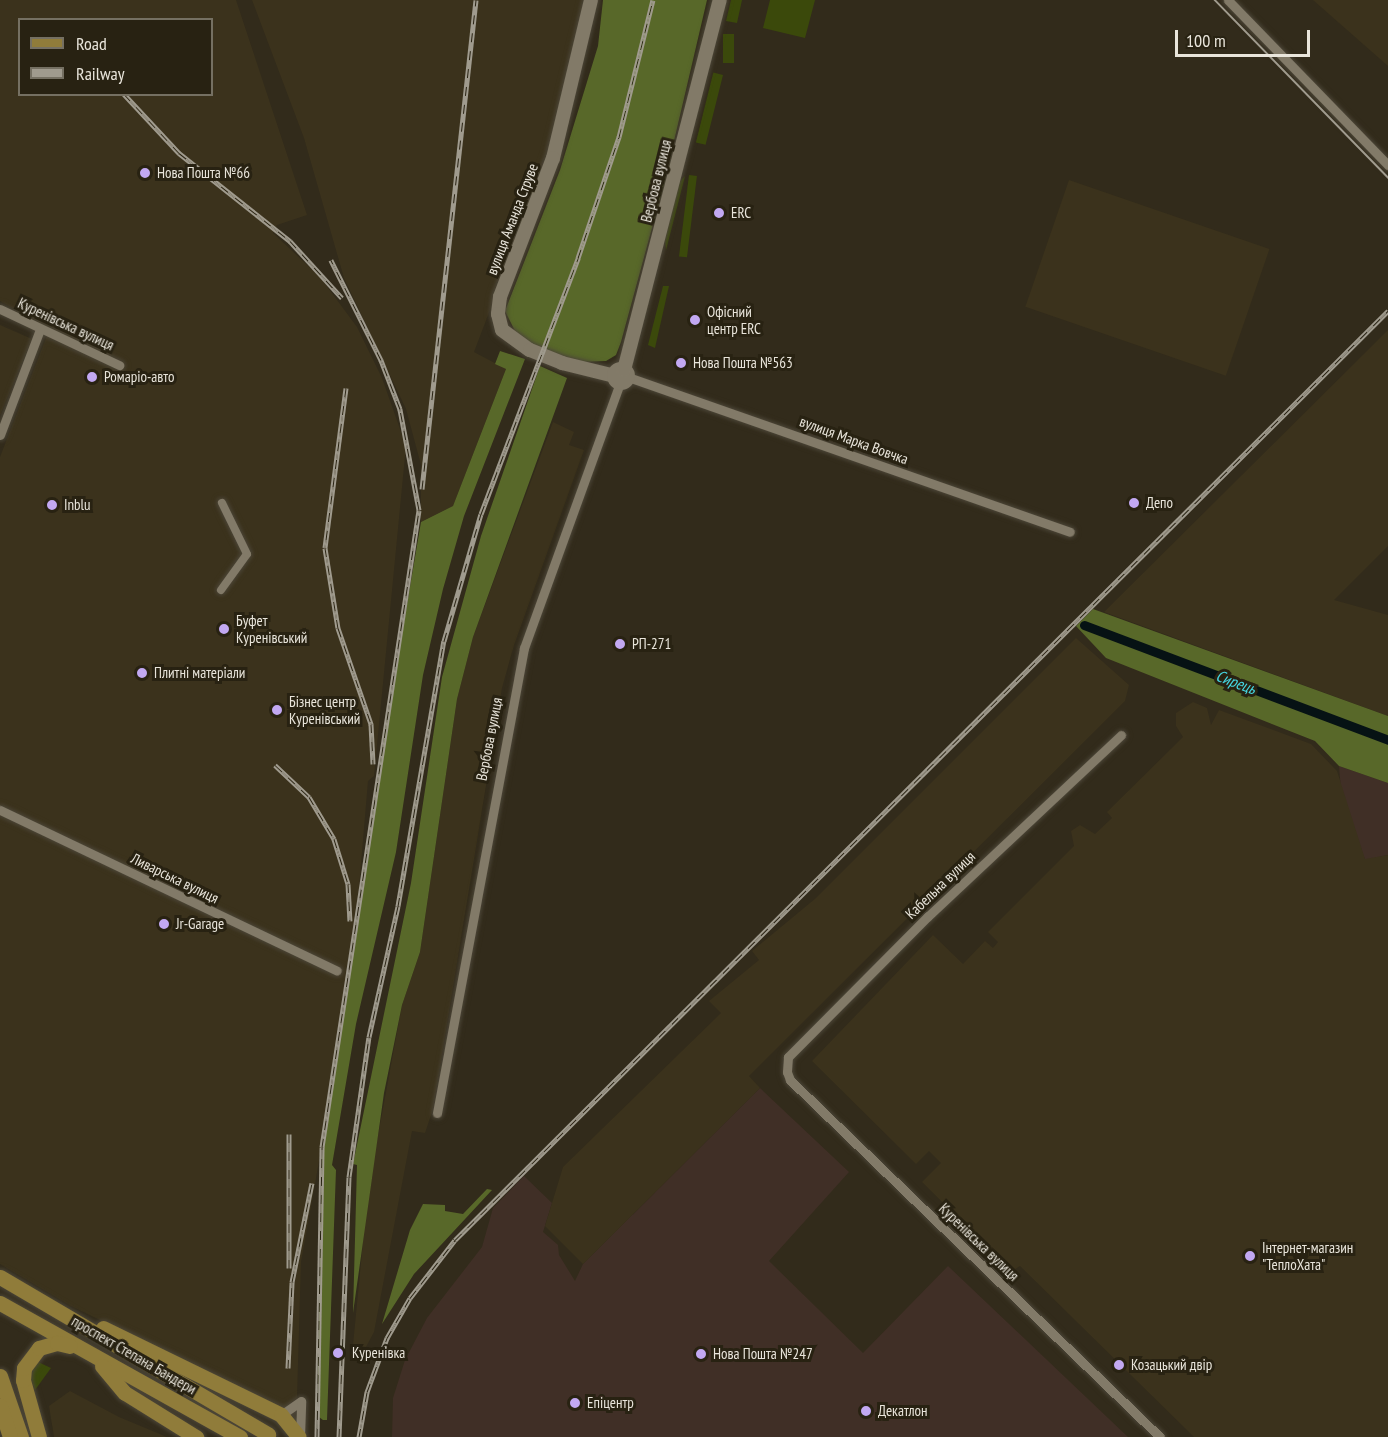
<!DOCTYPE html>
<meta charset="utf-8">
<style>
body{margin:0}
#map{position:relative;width:1388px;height:1437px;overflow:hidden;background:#322b1b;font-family:"PT Sans Narrow",sans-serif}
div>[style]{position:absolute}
.commercial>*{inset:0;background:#402f26}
.built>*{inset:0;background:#3b321c;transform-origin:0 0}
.green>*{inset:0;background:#3b490b;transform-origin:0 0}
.forest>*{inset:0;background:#586829}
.canal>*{height:9px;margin:-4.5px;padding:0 4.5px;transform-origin:4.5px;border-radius:4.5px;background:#061214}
.roads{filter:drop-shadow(0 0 2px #4c4638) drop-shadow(0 0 2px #4c4638)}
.pedestrian>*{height:8px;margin:-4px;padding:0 4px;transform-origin:4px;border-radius:4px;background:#827a68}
.minor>*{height:9px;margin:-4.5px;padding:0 4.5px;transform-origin:4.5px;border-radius:4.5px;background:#827a68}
.secondary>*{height:14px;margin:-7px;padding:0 7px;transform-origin:7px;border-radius:7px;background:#827a68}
.secondary>.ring{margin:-7px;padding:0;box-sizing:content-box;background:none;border:14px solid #827a68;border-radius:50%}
.primary>*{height:15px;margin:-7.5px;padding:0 7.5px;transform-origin:7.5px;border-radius:7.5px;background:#907c3a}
.tram>*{height:1.5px;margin:-0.75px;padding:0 0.75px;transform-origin:0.75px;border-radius:0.75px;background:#a09b8e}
.rail>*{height:5px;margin-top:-2.5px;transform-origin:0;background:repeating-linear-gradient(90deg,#282212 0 9px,#a09b8e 0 18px);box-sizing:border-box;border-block:2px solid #a09b8e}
.dots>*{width:16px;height:16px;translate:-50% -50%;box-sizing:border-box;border:3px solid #282212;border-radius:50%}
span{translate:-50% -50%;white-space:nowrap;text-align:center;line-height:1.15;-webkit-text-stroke:6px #282212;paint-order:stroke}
.poi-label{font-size:15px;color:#e9e5db}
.left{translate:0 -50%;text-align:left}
.street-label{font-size:15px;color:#e9e5db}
.water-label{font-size:16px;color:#45d6e2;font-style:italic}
.legend{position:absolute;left:18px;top:18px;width:195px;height:78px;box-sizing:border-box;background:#282212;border:2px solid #757062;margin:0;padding:8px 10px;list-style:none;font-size:18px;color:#e9e5db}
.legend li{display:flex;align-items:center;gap:12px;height:30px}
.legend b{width:30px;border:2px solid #757062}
.scale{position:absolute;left:1175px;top:30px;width:135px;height:27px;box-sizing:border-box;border:3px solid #e9e5db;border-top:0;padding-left:8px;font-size:18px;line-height:21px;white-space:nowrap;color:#e9e5db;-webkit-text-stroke:4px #282212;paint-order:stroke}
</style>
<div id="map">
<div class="commercial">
<div style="clip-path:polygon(1339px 766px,1388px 783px,1388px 855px,1365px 860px,1341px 790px)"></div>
<div style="clip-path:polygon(760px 1088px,849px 1172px,769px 1261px,863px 1353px,948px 1266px,1128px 1437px,392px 1437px,393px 1398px,405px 1360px,427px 1318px,482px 1247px,493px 1208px,524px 1176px,552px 1203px,543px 1232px,558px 1245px,559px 1255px,575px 1281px,583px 1264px)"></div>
</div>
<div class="built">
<div style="clip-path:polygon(evenodd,0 0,236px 0,307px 215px,277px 225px,273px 233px,320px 277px,357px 327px,382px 378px,406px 446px,374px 776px,368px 781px,351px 982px,301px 1262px,297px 1398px,283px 1409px,71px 1306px,0 1264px,0 457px,50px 328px,0 301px,0 0,20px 20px,212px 20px,212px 94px,20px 94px,20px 20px)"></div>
<div style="clip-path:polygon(252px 0,583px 0,581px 32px,548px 157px,474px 352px,506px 369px,453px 506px,421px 522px,421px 465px,406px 409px,344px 278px,304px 138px)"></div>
<div style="clip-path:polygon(1313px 0,1388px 0,1388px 66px)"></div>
<div style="left:1069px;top:180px;width:212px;height:134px;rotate:19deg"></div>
<div style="clip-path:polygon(0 325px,32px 339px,0 415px)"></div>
<div style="clip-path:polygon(1388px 330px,1388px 546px,1334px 600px,1388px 615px,1388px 716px,1104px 612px)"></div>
<div style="clip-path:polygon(553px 422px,574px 432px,569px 445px,584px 450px,514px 645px,502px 688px,433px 1109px,425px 1133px,412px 1131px,374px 1332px,366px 1347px,353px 1345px,368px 1190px,402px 1005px,420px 952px,457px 699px,473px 637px)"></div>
<div style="clip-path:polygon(1076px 638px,1129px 685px,1125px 701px,749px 1076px,760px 1088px,583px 1264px,545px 1226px,563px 1167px,721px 1013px,709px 1001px,759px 960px,752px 951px,816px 898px)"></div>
<div style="clip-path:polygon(1193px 702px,1207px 708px,1211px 725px,1219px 710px,1311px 744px,1337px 771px,1365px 859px,1388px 855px,1388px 1437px,1194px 1437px,1020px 1266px,1012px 1271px,922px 1182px,941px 1163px,929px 1151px,916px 1164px,812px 1061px,933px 935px,963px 964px,985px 941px,993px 948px,998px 942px,988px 932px,1074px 846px,1071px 831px,1080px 825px,1095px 834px,1112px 818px,1107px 812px,1183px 737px,1176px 726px,1176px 713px)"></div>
<div style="clip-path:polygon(70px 1391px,119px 1417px,167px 1437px,54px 1437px,49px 1406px)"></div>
</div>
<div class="green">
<div style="clip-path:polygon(731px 0,742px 0,737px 23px,726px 21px)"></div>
<div style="clip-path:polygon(770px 0,815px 0,805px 38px,763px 28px)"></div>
<div style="left:723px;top:34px;width:11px;height:29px"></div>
<div style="left:723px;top:75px;width:72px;height:10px;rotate:104deg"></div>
<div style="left:689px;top:175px;width:8px;height:82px;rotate:7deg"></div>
<div style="clip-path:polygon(685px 176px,666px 250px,665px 241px,679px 183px)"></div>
<div style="clip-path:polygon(663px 286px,669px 286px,655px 348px,648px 345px)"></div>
<div style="clip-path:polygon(36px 1361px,51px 1368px,35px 1390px,30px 1378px)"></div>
</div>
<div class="forest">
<div style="clip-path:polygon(603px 0,707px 0,664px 184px,621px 342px,616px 355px,606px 361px,580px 362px,534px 345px,515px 331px,505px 311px,560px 170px,598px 46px)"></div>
<div style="clip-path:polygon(500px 351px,525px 359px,464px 516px,443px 589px,423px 675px,396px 852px,356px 1024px,332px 1165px,336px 1170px,327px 1420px,323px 1420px,319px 1417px,318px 1364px,322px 1159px,385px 734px,421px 522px,453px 506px,506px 369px,495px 364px)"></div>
<div style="clip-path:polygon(540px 366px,567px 378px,473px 637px,457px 699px,420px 952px,402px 1005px,384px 1093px,353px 1313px,357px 1165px,353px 1164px,411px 883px,442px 677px,481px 536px)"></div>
<div style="clip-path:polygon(1093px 609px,1388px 716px,1388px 783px,1339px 766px,1315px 741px,1106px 658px,1076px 626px)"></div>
<div style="clip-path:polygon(487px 1189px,492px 1190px,414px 1274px,382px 1324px,410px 1230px,423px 1204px,445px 1205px,445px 1211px,463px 1214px)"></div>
</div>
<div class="canal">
<div style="left:1084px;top:625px;width:325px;rotate:20.7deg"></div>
</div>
<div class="roads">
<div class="pedestrian">
<div style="left:221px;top:590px;width:44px;rotate:-54.2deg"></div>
<div style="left:247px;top:554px;width:57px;rotate:-116.1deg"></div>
</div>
<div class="minor">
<div style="left:1228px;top:0;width:230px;rotate:45.9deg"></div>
<div style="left:0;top:309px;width:132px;rotate:25.2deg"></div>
<div style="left:628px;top:377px;width:468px;rotate:19.3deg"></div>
<div style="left:0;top:435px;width:113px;rotate:-69.3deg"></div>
<div style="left:1121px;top:735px;width:265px;rotate:136.8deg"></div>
<div style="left:928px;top:916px;width:199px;rotate:134.8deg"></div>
<div style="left:788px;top:1057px;width:15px;rotate:94deg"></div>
<div style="left:787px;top:1072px;width:9px;rotate:69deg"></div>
<div style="left:790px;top:1080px;width:514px;rotate:43.98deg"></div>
<div style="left:0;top:810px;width:373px;rotate:25.5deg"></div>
<div style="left:437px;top:1113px;width:473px;rotate:-79.4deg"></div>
<div style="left:524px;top:648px;width:282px;rotate:-70.1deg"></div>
<div style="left:281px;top:1415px;width:24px;rotate:-35deg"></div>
<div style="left:300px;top:1437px;width:36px;rotate:-88deg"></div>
</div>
<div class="secondary">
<div style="left:591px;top:0;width:163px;rotate:103.5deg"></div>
<div style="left:553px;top:158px;width:149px;rotate:110.9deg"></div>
<div style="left:500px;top:297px;width:17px;rotate:97deg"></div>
<div style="left:498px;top:314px;width:16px;rotate:76deg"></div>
<div style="left:502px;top:330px;width:34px;rotate:36deg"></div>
<div style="left:530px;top:350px;width:35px;rotate:22deg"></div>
<div style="left:562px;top:363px;width:55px;rotate:13.8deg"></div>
<div class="ring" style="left:614px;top:369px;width:0;height:0"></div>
<div style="left:624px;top:370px;width:382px;rotate:-75.5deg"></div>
</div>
<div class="primary">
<div style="left:0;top:1277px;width:311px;rotate:30.4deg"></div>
<div style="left:0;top:1303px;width:275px;rotate:29.2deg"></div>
<div style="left:103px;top:1328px;width:198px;rotate:26deg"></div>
<div style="left:281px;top:1415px;width:28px;rotate:51deg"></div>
<div style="left:102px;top:1366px;width:35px;rotate:50deg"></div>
<div style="left:125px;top:1393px;width:84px;rotate:31.8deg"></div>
<div style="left:0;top:1376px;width:65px;rotate:71deg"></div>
<div style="left:0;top:1406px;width:33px;rotate:72deg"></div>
<div style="left:39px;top:1437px;width:59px;rotate:-105.7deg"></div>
<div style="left:23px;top:1380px;width:12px;rotate:-85deg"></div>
<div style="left:24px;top:1368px;width:25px;rotate:-53deg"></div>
<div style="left:39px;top:1348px;width:19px;rotate:-16deg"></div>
<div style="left:57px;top:1343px;width:13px;rotate:13deg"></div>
</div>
</div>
<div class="tram">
<div style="left:1215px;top:0;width:248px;rotate:45.7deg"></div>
</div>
<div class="rail">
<div style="left:124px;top:94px;width:81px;rotate:47deg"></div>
<div style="left:179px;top:153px;width:142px;rotate:38.4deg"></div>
<div style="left:290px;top:241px;width:77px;rotate:47.6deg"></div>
<div style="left:346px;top:388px;width:161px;rotate:97.5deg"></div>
<div style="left:325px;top:548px;width:81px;rotate:80.8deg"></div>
<div style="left:338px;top:628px;width:102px;rotate:71deg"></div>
<div style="left:371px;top:724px;width:40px;rotate:87.1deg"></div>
<div style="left:422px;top:489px;width:492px;rotate:-83.7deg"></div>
<div style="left:275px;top:765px;width:47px;rotate:43.3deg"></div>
<div style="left:309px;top:797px;width:49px;rotate:59.2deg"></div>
<div style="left:334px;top:839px;width:47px;rotate:72.7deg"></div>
<div style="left:348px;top:884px;width:37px;rotate:87deg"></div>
<div style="left:289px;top:1134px;width:134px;rotate:90deg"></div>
<div style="left:288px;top:1368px;width:86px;rotate:-87.3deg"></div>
<div style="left:292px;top:1282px;width:101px;rotate:-78.6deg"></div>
<div style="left:317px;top:1437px;width:290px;rotate:-89deg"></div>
<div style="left:322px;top:1147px;width:644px;rotate:-81.34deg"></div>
<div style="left:419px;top:510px;width:103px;rotate:-100.7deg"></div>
<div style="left:400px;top:409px;width:53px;rotate:-111.2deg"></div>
<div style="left:381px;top:360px;width:112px;rotate:-116.6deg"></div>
<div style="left:339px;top:1437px;width:260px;rotate:-87.8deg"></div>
<div style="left:349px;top:1177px;width:141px;rotate:-81.9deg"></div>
<div style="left:369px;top:1037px;width:134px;rotate:-77.5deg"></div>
<div style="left:398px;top:906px;width:269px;rotate:-80.2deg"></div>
<div style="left:444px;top:641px;width:132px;rotate:-73.8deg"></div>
<div style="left:481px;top:514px;width:274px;rotate:-69.2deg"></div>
<div style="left:578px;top:258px;width:128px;rotate:-71.3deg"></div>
<div style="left:619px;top:137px;width:141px;rotate:-76.1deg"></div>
<div style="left:359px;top:1437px;width:46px;rotate:-79.9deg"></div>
<div style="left:367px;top:1392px;width:58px;rotate:-69.7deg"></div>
<div style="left:387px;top:1338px;width:46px;rotate:-60.1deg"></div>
<div style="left:410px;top:1298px;width:73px;rotate:-52.2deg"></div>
<div style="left:455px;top:1240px;width:1317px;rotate:-44.88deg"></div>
</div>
<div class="dots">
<div style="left:145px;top:173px;background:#c2a8f2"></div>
<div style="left:719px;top:213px;background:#c2a8f2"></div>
<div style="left:695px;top:320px;background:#c2a8f2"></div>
<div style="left:681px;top:363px;background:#c2a8f2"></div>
<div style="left:92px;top:377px;background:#c2a8f2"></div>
<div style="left:1134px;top:503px;background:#c2a8f2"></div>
<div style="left:52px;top:505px;background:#c2a8f2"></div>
<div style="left:224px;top:629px;background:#c2a8f2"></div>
<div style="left:620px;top:644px;background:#c2a8f2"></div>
<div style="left:142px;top:673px;background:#c2a8f2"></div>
<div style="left:277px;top:710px;background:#c2a8f2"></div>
<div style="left:164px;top:924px;background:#c2a8f2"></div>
<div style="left:1250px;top:1256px;background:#c2a8f2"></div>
<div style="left:338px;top:1353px;background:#c2a8f2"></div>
<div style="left:701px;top:1354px;background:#c2a8f2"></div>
<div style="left:1119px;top:1365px;background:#c2a8f2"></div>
<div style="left:575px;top:1403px;background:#c2a8f2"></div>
<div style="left:866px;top:1411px;background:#c2a8f2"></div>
</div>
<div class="poi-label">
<span class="left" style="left:157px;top:173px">Нова Пошта №66</span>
<span class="left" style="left:731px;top:213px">ERC</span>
<span class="left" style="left:707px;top:320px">Офісний<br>центр ERC</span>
<span class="left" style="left:693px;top:363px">Нова Пошта №563</span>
<span class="left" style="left:104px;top:377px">Ромаріо-авто</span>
<span class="left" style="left:1146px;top:503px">Депо</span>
<span class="left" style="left:64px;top:505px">Inblu</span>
<span class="left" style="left:236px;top:629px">Буфет<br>Куренівський</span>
<span class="left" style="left:632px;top:644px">РП-271</span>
<span class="left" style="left:154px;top:673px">Плитні матеріали</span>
<span class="left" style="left:289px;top:710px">Бізнес центр<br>Куренівський</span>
<span class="left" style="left:176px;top:924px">Jr-Garage</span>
<span class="left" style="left:1262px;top:1256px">Інтернет-магазин<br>"ТеплоХата"</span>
<span class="left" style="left:352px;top:1353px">Куренівка</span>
<span class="left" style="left:713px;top:1354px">Нова Пошта №247</span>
<span class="left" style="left:1131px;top:1365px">Козацький двір</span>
<span class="left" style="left:587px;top:1403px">Епіцентр</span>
<span class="left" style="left:878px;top:1411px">Декатлон</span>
</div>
<div class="street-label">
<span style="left:656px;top:181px;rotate:-76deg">Вербова вулиця</span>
<span style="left:512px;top:219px;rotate:-69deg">вулиця Аманда Струве</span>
<span style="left:66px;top:324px;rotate:25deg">Куренівська вулиця</span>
<span style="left:854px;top:440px;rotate:20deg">вулиця Марка Вовчка</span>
<span style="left:489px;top:739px;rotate:-79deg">Вербова вулиця</span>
<span style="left:175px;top:878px;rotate:26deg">Ливарська вулиця</span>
<span style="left:940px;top:885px;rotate:-44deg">Кабельна вулиця</span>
<span style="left:979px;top:1242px;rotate:44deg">Куренівська вулиця</span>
<span style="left:134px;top:1355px;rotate:30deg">проспект Степана Бандери</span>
</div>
<div class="water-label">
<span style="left:1236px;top:682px;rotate:21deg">Сирець</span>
</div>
<ul class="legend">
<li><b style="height:8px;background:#907c3a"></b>Road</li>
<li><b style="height:8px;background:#a09b8e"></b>Railway</li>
</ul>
<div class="scale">100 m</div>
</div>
